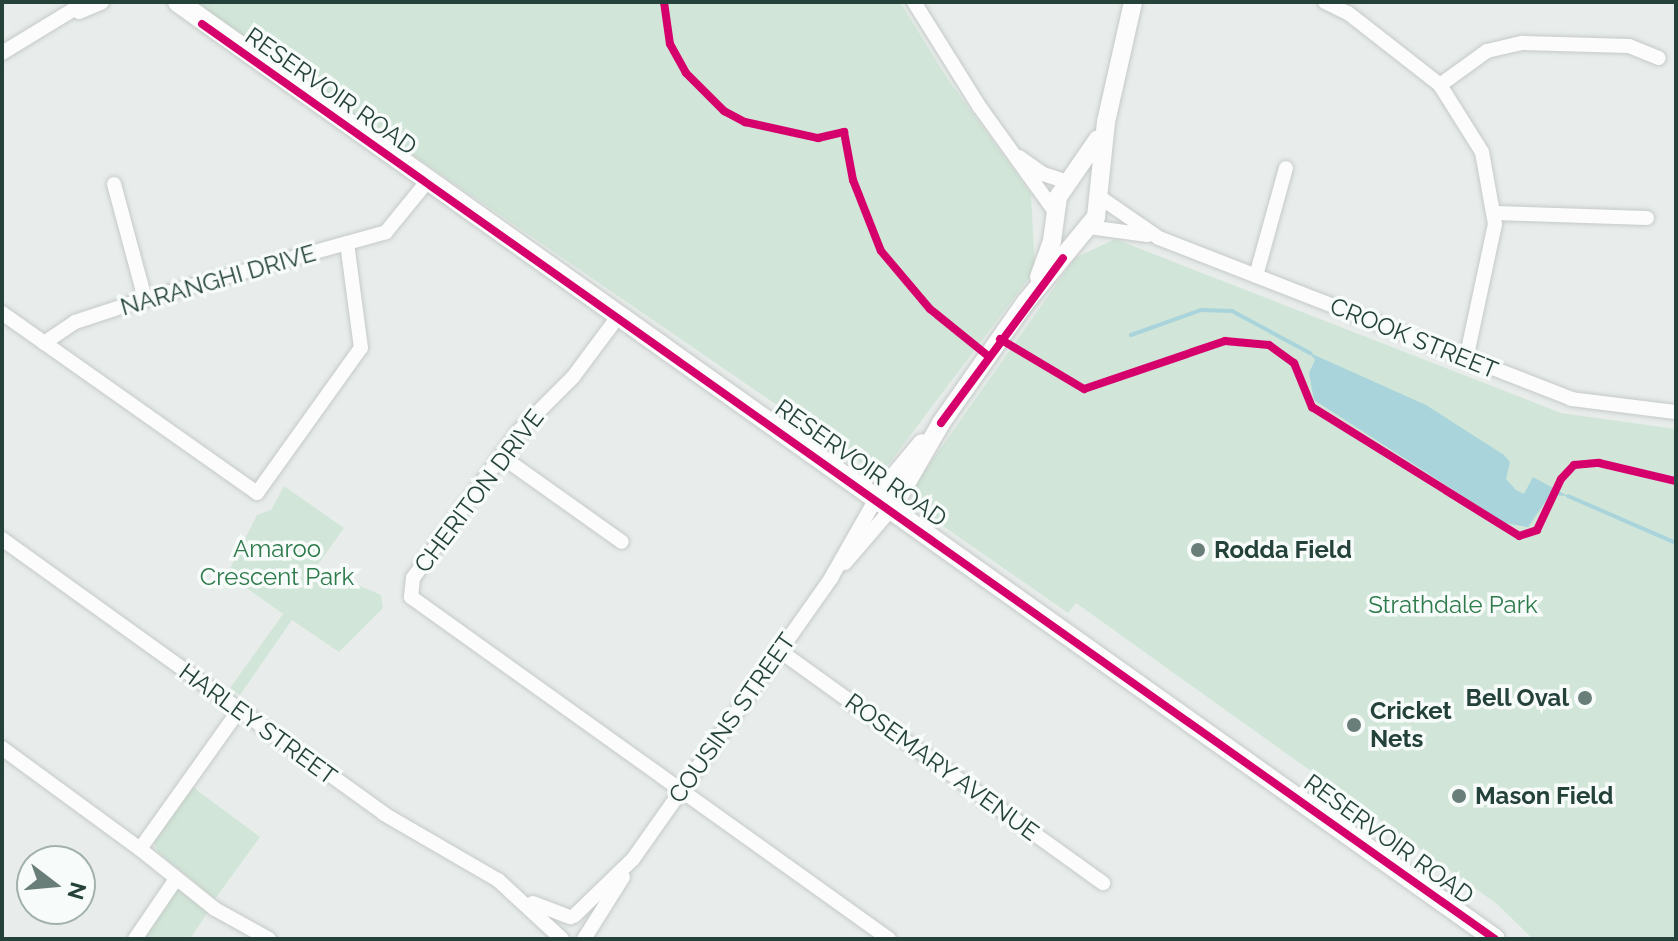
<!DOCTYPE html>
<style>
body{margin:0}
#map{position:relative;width:1678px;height:941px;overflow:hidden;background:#e8edeb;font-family:Raleway,sans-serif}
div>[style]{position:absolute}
.green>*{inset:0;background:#d1e6d8}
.water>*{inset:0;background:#a9d4db}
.stream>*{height:4px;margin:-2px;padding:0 2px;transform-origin:2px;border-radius:2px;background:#a9d4db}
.roads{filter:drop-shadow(0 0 2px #c5cac8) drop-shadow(0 0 2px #c5cac8)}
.minor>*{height:14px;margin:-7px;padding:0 7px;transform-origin:7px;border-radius:7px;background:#fcfcfc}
.tertiary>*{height:18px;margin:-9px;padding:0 9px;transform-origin:9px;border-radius:9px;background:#fcfcfc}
.secondary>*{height:20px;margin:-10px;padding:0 10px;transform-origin:10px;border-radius:10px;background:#fcfcfc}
.cycleway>*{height:8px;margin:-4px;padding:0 4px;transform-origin:4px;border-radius:4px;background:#d6006c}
.dots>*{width:22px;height:22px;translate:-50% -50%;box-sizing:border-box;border:4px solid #f7fbf9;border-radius:50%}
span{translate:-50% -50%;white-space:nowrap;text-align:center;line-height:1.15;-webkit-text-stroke:7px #f7fbf9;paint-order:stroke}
.street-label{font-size:24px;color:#24423a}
.park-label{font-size:24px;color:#2d7a4b}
.poi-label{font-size:24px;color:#24423a;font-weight:700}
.left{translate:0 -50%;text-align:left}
.right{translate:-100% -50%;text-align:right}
.frame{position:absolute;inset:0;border:4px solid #24423a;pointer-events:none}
.north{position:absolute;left:16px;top:845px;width:80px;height:80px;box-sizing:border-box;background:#f7fbf9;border:2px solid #a3b1ad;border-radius:50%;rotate:106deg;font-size:22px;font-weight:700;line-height:32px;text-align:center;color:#24423a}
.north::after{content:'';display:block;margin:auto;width:28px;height:36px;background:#697e78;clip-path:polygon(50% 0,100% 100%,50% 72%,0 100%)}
</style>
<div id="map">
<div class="green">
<div style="clip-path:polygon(190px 2px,900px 2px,947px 78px,1031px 194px,1035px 270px,888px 465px,870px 469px)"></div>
<div style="clip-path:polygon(1115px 239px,1561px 413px,1676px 429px,1676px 939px,1533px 939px,1497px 904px,1076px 603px,1068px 613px,917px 508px,912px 496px,919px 479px,1075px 258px)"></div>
<div style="clip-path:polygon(284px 486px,344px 528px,316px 567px,381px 595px,383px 608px,339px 652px,292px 620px,240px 695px,230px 688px,283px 614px,227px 574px,257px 515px,271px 510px)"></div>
<div style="clip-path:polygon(190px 785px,260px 837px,215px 899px,158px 852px,154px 842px,154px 835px)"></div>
<div style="clip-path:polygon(176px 883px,210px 909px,190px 939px,136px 939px)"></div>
</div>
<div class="water">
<div style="clip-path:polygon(1310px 353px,1426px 405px,1504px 455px,1510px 462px,1506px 479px,1516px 490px,1524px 494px,1533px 477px,1568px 496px,1550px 495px,1528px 527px,1505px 523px,1314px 400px,1309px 373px,1315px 360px)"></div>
</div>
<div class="stream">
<div style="left:1131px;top:335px;width:74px;rotate:-19.7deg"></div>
<div style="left:1201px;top:310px;width:31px;rotate:2deg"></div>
<div style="left:1232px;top:311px;width:89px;rotate:28.3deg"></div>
<div style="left:1568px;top:496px;width:118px;rotate:23.5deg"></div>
</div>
<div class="roads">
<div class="minor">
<div style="left:914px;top:2px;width:123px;rotate:58deg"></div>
<div style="left:979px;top:106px;width:132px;rotate:54.3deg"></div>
<div style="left:1325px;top:2px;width:25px;rotate:26deg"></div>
<div style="left:1348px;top:13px;width:117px;rotate:38deg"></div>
<div style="left:1440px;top:85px;width:79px;rotate:57.9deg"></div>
<div style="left:1482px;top:152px;width:73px;rotate:79.8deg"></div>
<div style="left:1495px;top:224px;width:138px;rotate:102.1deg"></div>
<div style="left:79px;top:12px;width:25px;rotate:-23deg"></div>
<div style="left:2px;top:53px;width:98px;rotate:-31.3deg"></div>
<div style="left:1440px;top:85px;width:58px;rotate:-35.9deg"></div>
<div style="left:1487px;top:51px;width:37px;rotate:-13deg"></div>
<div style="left:1523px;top:43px;width:106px;rotate:1.6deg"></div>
<div style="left:1629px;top:46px;width:32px;rotate:22deg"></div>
<div style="left:1019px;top:157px;width:29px;rotate:35deg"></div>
<div style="left:1043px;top:174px;width:28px;rotate:18deg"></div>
<div style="left:114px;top:184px;width:119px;rotate:74.9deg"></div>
<div style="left:1101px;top:198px;width:70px;rotate:34.6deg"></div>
<div style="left:1159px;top:238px;width:442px;rotate:21.3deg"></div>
<div style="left:1571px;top:399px;width:106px;rotate:7.1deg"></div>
<div style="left:1495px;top:213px;width:152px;rotate:1.9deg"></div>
<div style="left:1089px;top:227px;width:59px;rotate:7.9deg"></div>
<div style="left:1256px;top:276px;width:112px;rotate:-74.5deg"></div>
<div style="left:2px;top:313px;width:312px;rotate:35.2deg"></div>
<div style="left:257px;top:493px;width:178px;rotate:-54.4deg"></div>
<div style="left:361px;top:348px;width:106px;rotate:-97.6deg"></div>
<div style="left:617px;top:318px;width:74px;rotate:126.7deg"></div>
<div style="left:573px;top:377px;width:76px;rotate:135deg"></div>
<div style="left:519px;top:431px;width:181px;rotate:125.8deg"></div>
<div style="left:413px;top:578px;width:19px;rotate:96deg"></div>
<div style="left:411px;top:597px;width:588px;rotate:35.58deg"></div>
<div style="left:44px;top:343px;width:37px;rotate:-34deg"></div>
<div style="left:75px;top:322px;width:74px;rotate:-18.2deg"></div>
<div style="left:145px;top:299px;width:250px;rotate:-15.5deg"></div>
<div style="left:386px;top:232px;width:63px;rotate:-50.8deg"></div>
<div style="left:501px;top:456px;width:148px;rotate:35.4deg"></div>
<div style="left:2px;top:539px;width:471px;rotate:35.7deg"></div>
<div style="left:384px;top:814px;width:132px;rotate:30.1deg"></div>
<div style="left:498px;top:880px;width:87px;rotate:42.7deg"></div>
<div style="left:845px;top:563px;width:72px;rotate:-49.5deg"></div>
<div style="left:780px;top:651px;width:398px;rotate:35.7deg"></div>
<div style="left:2px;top:748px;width:171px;rotate:36.2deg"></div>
<div style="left:140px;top:849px;width:171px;rotate:-54.5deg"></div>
<div style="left:140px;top:849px;width:96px;rotate:38.7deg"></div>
<div style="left:215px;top:909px;width:62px;rotate:29.1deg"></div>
<div style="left:533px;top:903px;width:40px;rotate:21deg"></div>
<div style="left:574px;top:916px;width:82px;rotate:-44deg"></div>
<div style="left:633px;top:859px;width:344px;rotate:-54.8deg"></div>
<div style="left:831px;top:578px;width:93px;rotate:-60.4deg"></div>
<div style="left:135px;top:939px;width:73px;rotate:-55.7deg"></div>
<div style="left:584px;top:939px;width:73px;rotate:-57.8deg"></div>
</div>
<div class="tertiary">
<div style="left:1039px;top:277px;width:38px;rotate:-70deg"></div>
<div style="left:1052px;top:241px;width:44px;rotate:-82.2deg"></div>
<div style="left:1058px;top:197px;width:70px;rotate:-55.4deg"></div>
<div style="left:877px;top:497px;width:70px;rotate:-50.2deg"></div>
<div style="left:892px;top:508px;width:98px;rotate:-60deg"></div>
<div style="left:941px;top:423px;width:146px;rotate:-55deg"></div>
<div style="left:1025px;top:303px;width:112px;rotate:-50.5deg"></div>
<div style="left:1096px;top:217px;width:96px;rotate:-84deg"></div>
<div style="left:1106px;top:122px;width:123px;rotate:-77.3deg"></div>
</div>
<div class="secondary">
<div style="left:178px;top:2px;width:1616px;rotate:35.43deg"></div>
</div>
</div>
<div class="cycleway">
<div style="left:664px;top:2px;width:42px;rotate:81.9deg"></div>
<div style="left:670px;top:44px;width:33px;rotate:61deg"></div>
<div style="left:686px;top:73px;width:54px;rotate:45deg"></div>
<div style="left:724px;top:111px;width:24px;rotate:28deg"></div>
<div style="left:745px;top:122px;width:75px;rotate:12.4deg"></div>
<div style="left:818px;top:138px;width:27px;rotate:-13deg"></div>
<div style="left:844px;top:132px;width:49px;rotate:79.4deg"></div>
<div style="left:853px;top:180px;width:76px;rotate:68.5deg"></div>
<div style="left:881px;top:251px;width:76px;rotate:49.8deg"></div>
<div style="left:930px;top:309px;width:75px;rotate:39deg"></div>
<div style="left:202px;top:24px;width:1584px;rotate:35.29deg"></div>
<div style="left:1000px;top:339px;width:98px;rotate:30.8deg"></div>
<div style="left:1084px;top:389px;width:149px;rotate:-18.8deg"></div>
<div style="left:1225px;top:341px;width:44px;rotate:5.2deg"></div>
<div style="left:1269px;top:345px;width:31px;rotate:36deg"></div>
<div style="left:1294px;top:363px;width:48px;rotate:67.8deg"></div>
<div style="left:1312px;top:407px;width:244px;rotate:31.9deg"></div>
<div style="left:1519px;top:536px;width:19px;rotate:-18deg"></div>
<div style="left:1537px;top:530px;width:56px;rotate:-64.8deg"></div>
<div style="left:1561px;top:479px;width:19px;rotate:-47deg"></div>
<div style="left:1574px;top:465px;width:25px;rotate:-5deg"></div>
<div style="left:1599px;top:463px;width:79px;rotate:13.2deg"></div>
<div style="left:941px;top:423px;width:205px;rotate:-53.5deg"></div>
</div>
<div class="dots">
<div style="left:1198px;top:550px;background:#697e78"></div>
<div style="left:1585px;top:698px;background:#697e78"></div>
<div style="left:1354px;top:725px;background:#697e78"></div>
<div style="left:1459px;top:796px;background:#697e78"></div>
</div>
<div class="street-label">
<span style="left:331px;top:91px;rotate:35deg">RESERVOIR ROAD</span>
<span style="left:218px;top:280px;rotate:-16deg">NARANGHI DRIVE</span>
<span style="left:1414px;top:338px;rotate:22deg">CROOK STREET</span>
<span style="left:861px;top:463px;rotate:35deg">RESERVOIR ROAD</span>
<span style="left:479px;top:491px;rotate:-53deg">CHERITON DRIVE</span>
<span style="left:732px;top:718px;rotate:-55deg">COUSINS STREET</span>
<span style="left:258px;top:724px;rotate:36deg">HARLEY STREET</span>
<span style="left:942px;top:767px;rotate:36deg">ROSEMARY AVENUE</span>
<span style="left:1389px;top:839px;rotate:36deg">RESERVOIR ROAD</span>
</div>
<div class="park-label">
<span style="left:277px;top:563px">Amaroo<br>Crescent Park</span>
<span style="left:1453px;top:605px">Strathdale Park</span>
</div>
<div class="poi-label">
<span class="left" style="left:1214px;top:550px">Rodda Field</span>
<span class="right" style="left:1569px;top:698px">Bell Oval</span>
<span class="left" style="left:1370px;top:725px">Cricket<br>Nets</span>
<span class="left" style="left:1475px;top:796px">Mason Field</span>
</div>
<div class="frame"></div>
<div class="north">N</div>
</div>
